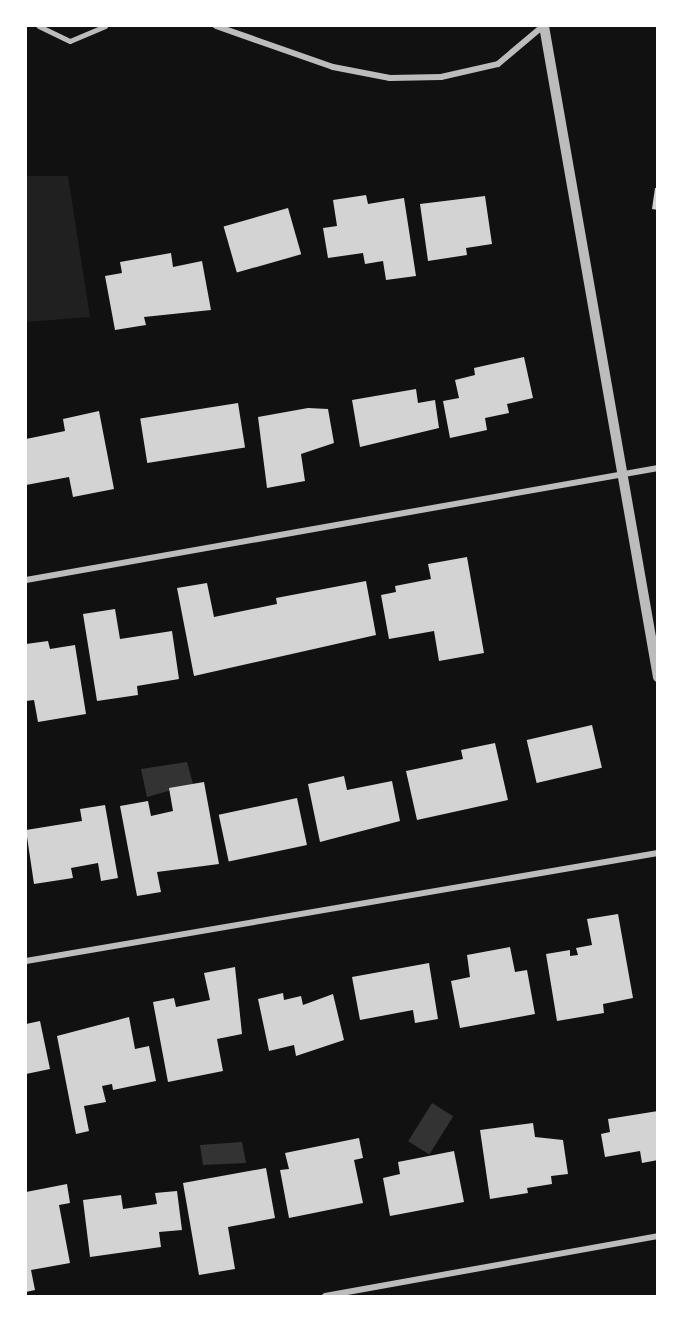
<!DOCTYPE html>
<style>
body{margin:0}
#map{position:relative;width:683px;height:1322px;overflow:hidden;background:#111;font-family:Manrope,sans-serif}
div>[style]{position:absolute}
.green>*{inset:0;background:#202020}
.water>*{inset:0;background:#333;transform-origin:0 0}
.building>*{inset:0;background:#d3d3d3;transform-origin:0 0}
.service>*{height:4.5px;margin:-2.25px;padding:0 2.25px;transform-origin:2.25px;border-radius:2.25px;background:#bcbcbc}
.minor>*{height:6px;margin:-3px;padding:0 3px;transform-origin:3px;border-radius:3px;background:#bcbcbc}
.tertiary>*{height:10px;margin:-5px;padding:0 5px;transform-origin:5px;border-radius:5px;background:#bcbcbc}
span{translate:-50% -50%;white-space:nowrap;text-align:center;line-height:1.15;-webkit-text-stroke:4.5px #fff;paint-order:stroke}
.frame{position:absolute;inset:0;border:27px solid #fff;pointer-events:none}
</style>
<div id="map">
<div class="green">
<div style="clip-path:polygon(26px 176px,68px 176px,90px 317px,26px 322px)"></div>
</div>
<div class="water">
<div style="clip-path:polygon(187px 762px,193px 784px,147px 797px,141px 769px)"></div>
<div style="left:432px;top:1103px;width:25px;height:45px;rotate:32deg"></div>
<div style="clip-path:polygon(242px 1142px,246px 1163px,203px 1165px,200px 1145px)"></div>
</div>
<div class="building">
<div style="clip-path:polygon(655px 188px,658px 188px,658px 210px,652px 209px)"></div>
<div style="clip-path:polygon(366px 195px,368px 204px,404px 198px,416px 276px,386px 280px,383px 261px,365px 264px,363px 253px,328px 258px,323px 228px,337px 226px,333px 200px)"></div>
<div style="clip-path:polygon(485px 196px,492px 244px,466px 248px,467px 255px,428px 261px,420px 204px)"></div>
<div style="left:288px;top:208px;width:48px;height:67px;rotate:74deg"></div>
<div style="clip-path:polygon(171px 253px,173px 267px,202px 261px,211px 310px,144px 317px,146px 325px,115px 330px,105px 276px,122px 273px,120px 262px)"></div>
<div style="clip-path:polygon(524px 357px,533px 398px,507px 404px,509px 413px,485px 418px,487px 430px,450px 438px,443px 401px,459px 398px,455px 380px,475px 375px,474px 368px)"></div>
<div style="clip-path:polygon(416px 389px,418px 403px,435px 400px,439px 428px,360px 447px,352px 400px)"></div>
<div style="left:238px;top:403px;width:45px;height:99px;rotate:81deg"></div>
<div style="clip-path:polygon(308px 408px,328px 409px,334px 443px,301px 454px,305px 481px,267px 488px,258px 417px)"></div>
<div style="clip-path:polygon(99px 411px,114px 489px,73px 497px,69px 477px,26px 485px,26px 439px,65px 431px,63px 419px)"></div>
<div style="clip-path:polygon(467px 557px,484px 653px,439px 661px,434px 631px,389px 639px,381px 595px,396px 592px,395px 586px,431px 579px,428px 564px)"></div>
<div style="clip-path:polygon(366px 581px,376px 635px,194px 676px,177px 588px,207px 583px,214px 617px,277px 604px,276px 598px)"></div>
<div style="clip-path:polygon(115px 609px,120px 639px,172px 631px,179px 679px,137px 686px,138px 695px,97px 701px,83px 614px)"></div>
<div style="clip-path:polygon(48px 641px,50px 649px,75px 645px,86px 714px,38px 722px,34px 700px,26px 701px,26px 644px)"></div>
<div style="left:592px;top:725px;width:44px;height:67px;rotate:77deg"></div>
<div style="clip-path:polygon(495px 743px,508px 800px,417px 820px,406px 771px,463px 759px,461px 750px)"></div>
<div style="clip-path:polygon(344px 776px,347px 790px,392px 781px,400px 821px,320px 842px,308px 784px)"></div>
<div style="clip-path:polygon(204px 782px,219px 864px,157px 872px,161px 892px,137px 896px,120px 806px,148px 801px,151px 816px,173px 811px,169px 788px)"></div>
<div style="left:297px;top:798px;width:48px;height:80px;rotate:78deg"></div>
<div style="clip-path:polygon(105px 805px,118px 878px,101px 881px,98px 863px,71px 868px,73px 878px,34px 884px,26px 830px,82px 821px,80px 809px)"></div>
<div style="clip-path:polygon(618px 914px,633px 998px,603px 1004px,604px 1013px,557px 1021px,546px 954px,570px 950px,570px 956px,578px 955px,576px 948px,592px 945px,587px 919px)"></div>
<div style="clip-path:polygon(510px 947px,515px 972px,527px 970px,535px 1014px,460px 1028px,451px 981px,470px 977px,467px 955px)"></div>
<div style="clip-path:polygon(429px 963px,438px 1019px,415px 1023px,413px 1010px,360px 1020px,352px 977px)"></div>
<div style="clip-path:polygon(235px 967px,242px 1034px,217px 1039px,223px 1071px,168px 1082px,153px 1002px,174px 998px,176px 1007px,210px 1000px,204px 973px)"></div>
<div style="clip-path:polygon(283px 993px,284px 1000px,301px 996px,303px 1005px,333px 994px,344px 1040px,296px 1056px,294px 1045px,269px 1051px,258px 999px)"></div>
<div style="clip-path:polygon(129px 1017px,135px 1049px,149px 1046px,156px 1081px,113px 1090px,112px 1084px,102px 1086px,106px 1102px,84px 1106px,89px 1131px,76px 1134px,57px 1036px)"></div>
<div style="clip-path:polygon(40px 1021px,50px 1069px,26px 1074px,26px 1024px)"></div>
<div style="clip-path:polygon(658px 1111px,658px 1160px,642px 1163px,640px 1151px,605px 1157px,601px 1134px,610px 1132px,608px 1119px)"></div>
<div style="clip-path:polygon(533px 1123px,535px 1137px,563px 1140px,568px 1174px,551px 1176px,552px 1184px,527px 1188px,528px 1193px,490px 1199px,480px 1130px)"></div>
<div style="clip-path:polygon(359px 1138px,363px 1158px,354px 1160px,363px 1203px,289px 1218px,280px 1170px,289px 1169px,285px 1153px)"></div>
<div style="clip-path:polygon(454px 1151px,464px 1202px,390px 1216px,383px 1178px,400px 1174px,398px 1162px)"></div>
<div style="clip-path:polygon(266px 1168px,275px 1218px,228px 1227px,235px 1269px,199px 1275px,183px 1183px)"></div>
<div style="clip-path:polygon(67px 1184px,70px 1203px,59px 1205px,70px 1263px,31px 1270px,35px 1290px,26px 1292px,26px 1192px)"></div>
<div style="clip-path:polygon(177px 1191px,182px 1230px,159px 1232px,161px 1247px,90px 1257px,83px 1200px,121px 1195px,123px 1209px,157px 1204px,155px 1193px)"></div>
</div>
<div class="service">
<div style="left:39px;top:26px;width:34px;rotate:26deg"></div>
<div style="left:70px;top:41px;width:38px;rotate:-23deg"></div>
</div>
<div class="minor">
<div style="left:216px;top:26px;width:124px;rotate:19.3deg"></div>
<div style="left:333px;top:67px;width:58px;rotate:10.9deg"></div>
<div style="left:390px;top:78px;width:51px;rotate:-1.1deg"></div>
<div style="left:441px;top:77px;width:58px;rotate:-12.8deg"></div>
<div style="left:498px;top:64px;width:59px;rotate:-40.2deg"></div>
<div style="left:26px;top:580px;width:642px;rotate:-10.05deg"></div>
<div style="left:26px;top:961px;width:641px;rotate:-9.7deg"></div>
<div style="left:325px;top:1296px;width:338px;rotate:-10.2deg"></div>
</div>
<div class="tertiary">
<div style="left:544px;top:26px;width:661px;rotate:80.07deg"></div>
</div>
<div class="frame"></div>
</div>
